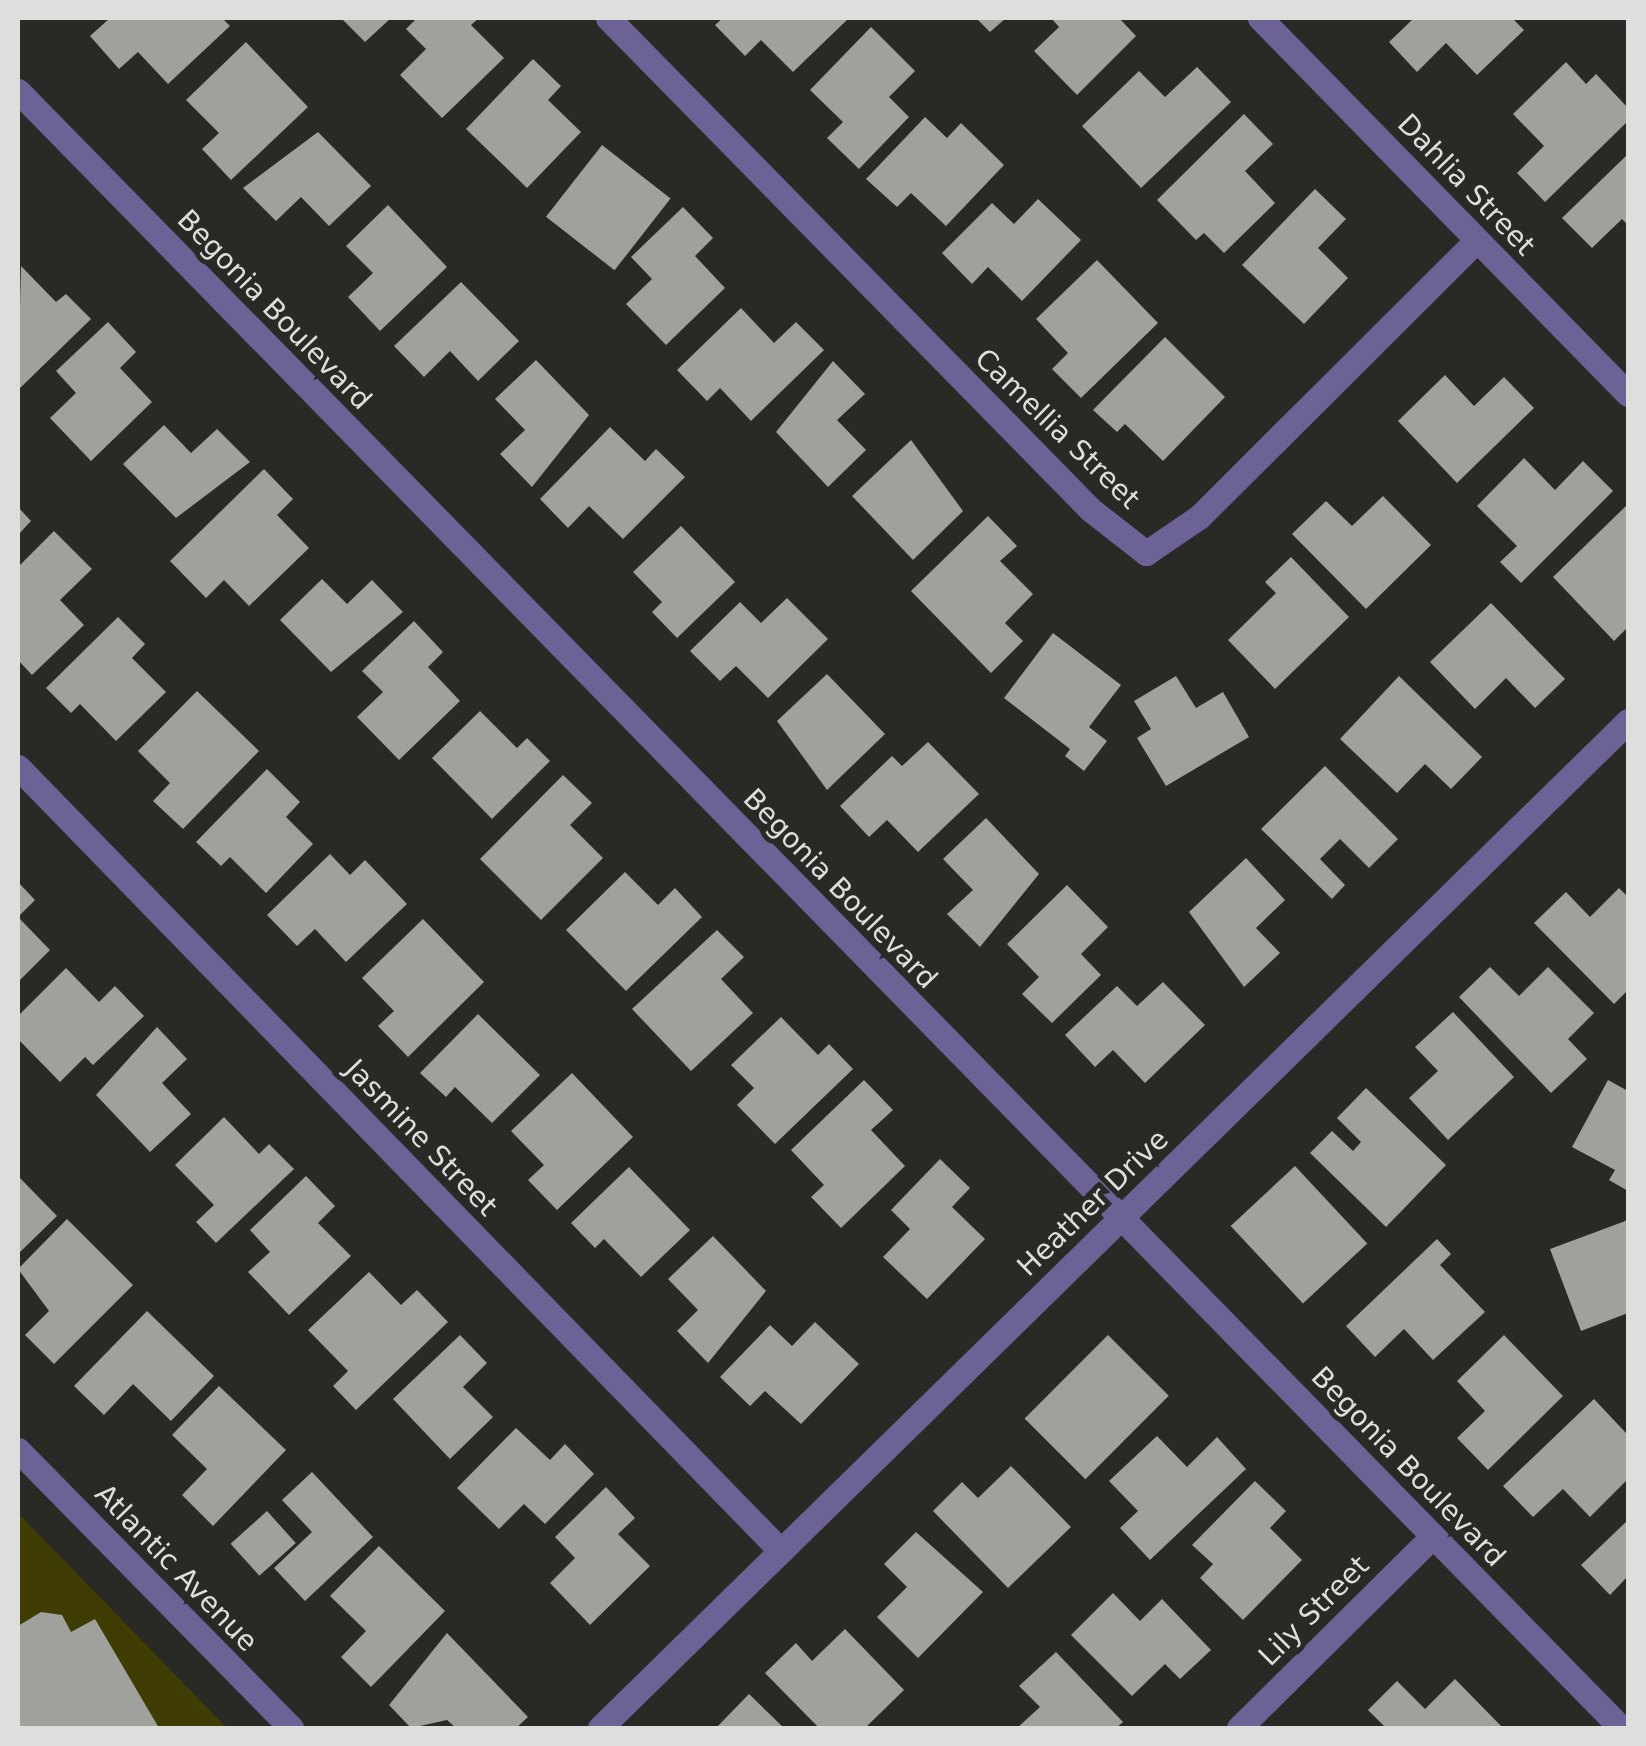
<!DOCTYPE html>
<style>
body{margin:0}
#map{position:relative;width:1646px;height:1746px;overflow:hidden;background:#292925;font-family:"DejaVu Sans",sans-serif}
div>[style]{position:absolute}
.green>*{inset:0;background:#3f3d04}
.building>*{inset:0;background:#a0a09c;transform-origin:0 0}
.minor>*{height:25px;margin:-12.5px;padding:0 12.5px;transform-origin:12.5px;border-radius:12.5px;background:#6d6295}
span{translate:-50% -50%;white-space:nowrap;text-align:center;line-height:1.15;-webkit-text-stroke:10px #292925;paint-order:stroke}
.street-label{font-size:28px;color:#dededc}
.frame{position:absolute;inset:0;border:20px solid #dededc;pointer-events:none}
</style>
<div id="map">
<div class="green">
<div style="clip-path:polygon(18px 1513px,227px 1728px,18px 1728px)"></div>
</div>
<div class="building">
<div style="clip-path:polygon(110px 18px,222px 18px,230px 26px,168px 84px,138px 52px,119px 69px,90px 36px)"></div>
<div style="clip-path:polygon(341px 18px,391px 18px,365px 42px)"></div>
<div style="clip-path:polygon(417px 18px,479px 18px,471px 25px,504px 58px,442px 118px,400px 75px,426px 49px,406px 29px)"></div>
<div style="clip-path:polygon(723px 18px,849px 18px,793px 72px,761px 40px,745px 56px,715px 25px)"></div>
<div style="clip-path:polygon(976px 18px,1006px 18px,990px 32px)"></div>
<div style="clip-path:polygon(1051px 18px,1119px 18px,1136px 36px,1077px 95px,1034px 51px,1059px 27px)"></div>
<div style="clip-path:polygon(1414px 18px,1512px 18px,1524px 30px,1477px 75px,1446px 43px,1417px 72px,1389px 42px)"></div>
<div style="clip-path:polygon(871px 27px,915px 71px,889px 97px,909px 117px,859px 169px,827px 138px,843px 122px,810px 90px)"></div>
<div style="clip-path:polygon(246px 42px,308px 107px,231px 180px,202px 149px,219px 133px,186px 100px)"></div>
<div style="clip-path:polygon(533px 59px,561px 86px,548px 100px,581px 132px,527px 188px,466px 129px)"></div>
<div style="clip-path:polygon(1566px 62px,1586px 84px,1596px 74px,1628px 108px,1628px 121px,1545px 202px,1517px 173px,1544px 146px,1513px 114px)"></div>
<div style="clip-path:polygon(1197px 67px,1231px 102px,1141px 188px,1082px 126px,1139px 71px,1165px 97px)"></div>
<div style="clip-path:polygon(1244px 114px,1273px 144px,1245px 171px,1275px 203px,1224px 253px,1204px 233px,1196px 240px,1157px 200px)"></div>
<div style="clip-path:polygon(925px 117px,947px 138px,961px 123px,1004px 165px,946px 226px,911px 193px,897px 207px,866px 179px)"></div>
<div style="clip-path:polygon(318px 132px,371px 186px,329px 226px,301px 197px,276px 221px,243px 188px)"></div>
<div style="left:602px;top:145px;width:87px;height:91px;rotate:38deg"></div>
<div style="clip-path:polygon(1628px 154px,1628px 225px,1622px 219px,1592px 248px,1562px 218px)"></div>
<div style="clip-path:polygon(1315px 189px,1346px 219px,1318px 248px,1348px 278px,1304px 324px,1242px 265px)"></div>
<div style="clip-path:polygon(1038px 199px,1081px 240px,1022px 301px,988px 267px,972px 284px,942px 253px,992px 203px,1014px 224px)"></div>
<div style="clip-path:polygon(388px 205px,447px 267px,380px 331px,348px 297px,373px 273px,346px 246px)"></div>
<div style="clip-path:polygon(683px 207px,713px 238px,695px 256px,725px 288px,666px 345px,626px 304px,652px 279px,631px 257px)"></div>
<div style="clip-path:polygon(1097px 260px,1158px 323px,1081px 398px,1052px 369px,1068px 353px,1036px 319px)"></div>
<div style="clip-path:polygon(21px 266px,56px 302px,66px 294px,91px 319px,18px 390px)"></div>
<div style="clip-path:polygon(461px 282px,519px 341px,478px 381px,450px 351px,424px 377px,394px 346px)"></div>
<div style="clip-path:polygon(741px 308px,774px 343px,796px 322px,824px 350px,751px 421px,720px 388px,707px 401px,677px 370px)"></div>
<div style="clip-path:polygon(108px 322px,136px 352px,120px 368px,152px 402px,91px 461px,50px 418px,76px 393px,56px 371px)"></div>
<div style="clip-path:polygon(1165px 337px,1225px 397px,1163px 461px,1125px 424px,1117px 432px,1093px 410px)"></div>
<div style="clip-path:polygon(536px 360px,589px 415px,532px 487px,500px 454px,525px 430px,495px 399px)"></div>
<div style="clip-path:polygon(833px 361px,865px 394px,837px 420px,866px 450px,828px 487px,776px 432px)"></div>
<div style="clip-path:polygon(1445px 375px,1474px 406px,1504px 377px,1534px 408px,1457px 483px,1398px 421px)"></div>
<div style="clip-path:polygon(164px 425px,191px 453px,217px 429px,250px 462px,176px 518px,123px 464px)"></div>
<div style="clip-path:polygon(610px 427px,645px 461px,656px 449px,685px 477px,623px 539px,589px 506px,568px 528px,540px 499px)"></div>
<div style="clip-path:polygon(911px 440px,963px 511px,913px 560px,852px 496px)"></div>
<div style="clip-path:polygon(1524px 458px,1555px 490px,1583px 461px,1613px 491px,1521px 583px,1500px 562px,1517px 546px,1477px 506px)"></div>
<div style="clip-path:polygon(264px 469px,293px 499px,277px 515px,309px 548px,249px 606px,224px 580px,206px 598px,170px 561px)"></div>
<div style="clip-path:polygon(1383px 496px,1431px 545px,1366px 609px,1292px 534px,1326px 501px,1352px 526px)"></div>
<div style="clip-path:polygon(1628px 504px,1628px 627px,1614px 641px,1553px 577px)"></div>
<div style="clip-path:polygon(18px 507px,31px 521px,18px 535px)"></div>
<div style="clip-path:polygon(988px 516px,1017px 546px,1000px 561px,1033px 594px,1005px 623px,1023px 641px,991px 673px,911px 591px)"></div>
<div style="clip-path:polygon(681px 526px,735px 582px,677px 638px,652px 612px,662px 602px,633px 572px)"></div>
<div style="clip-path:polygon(54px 531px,92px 569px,60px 600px,84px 625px,32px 675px,18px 660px,18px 567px)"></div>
<div style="clip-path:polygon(1291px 557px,1349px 617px,1275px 689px,1228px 640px,1276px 593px,1265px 582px)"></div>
<div style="clip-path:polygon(322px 579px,347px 604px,372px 580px,403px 612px,331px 672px,280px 620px)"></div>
<div style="clip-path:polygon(787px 598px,828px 639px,768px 698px,736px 666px,720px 681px,690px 651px,740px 602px,761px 623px)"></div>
<div style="clip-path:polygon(1491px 603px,1565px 679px,1535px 708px,1506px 678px,1475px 709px,1430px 662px)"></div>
<div style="clip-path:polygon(118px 617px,145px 644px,132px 658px,166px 692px,116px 741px,80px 704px,71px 713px,46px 688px)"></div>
<div style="clip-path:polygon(414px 621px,443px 652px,428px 667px,460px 701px,399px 760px,357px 717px,383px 692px,362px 671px)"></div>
<div style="clip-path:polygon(1053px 633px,1121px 685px,1089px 727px,1107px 741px,1084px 771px,1065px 756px,1070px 749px,1004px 698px)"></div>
<div style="clip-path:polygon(827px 674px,885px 734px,827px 790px,777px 721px)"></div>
<div style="clip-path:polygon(1176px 676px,1196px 708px,1223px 692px,1249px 737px,1166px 786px,1137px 738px,1151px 729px,1134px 701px)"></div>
<div style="clip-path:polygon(1399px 676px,1482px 757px,1451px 789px,1425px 764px,1397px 793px,1340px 739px)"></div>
<div style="clip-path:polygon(197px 691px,259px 751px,183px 829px,153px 801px,170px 783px,138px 751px)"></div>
<div style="clip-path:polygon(480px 711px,517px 748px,527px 738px,550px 761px,492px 819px,432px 758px)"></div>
<div style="clip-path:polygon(928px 742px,979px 794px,918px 852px,887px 820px,869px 837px,840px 806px,892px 756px,902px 766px)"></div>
<div style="clip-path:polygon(1325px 766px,1398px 839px,1369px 868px,1340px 839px,1320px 859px,1345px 885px,1332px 899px,1261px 829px)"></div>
<div style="clip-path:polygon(267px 769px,300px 802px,286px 817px,313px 844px,266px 893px,230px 857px,221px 866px,196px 842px)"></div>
<div style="clip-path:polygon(563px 775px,592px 803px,570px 825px,603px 858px,541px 920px,480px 859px)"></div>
<div style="clip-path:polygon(986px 818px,1039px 874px,980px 947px,947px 914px,973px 890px,943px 859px)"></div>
<div style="clip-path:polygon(330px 854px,350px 875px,365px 860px,407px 904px,346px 962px,315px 929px,297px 946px,267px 915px)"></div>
<div style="clip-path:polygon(1246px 858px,1285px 900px,1256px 928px,1280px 953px,1244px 987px,1189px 912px)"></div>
<div style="clip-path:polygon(625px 872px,658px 905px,675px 888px,702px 917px,626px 991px,566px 930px)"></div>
<div style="clip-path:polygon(18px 882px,35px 900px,18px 917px,50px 950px,18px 982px)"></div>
<div style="clip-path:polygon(1067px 885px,1108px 927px,1081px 954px,1101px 975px,1052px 1023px,1022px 994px,1039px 977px,1007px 944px)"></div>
<div style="clip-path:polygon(1619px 888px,1628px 897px,1628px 990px,1614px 1004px,1534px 923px,1566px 892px,1590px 917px)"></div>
<div style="clip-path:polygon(423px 919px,484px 982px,408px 1057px,378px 1026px,394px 1011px,362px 978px)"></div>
<div style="clip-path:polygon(717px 930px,744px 957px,721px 979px,753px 1013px,691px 1071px,632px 1009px)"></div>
<div style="clip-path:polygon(1490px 967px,1519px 996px,1548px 967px,1594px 1013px,1568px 1039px,1587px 1059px,1551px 1093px,1459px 997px)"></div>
<div style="clip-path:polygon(66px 968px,99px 1002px,115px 986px,144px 1016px,93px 1065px,85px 1057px,60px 1082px,18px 1039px,18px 1016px)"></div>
<div style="clip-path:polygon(1163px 982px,1205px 1025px,1145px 1083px,1113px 1050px,1095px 1067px,1065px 1035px,1117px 986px,1137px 1006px)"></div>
<div style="clip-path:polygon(1453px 1012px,1514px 1077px,1448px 1140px,1409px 1098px,1438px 1071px,1415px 1047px)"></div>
<div style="clip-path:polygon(478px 1014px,540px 1075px,492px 1123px,455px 1087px,446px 1097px,420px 1073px)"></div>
<div style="clip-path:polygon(781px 1017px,818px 1055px,829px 1044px,853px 1069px,775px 1144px,737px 1105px,754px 1088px,731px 1065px)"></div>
<div style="clip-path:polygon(157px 1027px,187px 1059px,162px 1083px,191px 1114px,150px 1152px,96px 1095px)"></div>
<div style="clip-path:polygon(572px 1073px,633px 1137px,557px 1210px,528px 1180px,544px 1165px,511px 1131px)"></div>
<div style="clip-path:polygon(864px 1080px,893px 1110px,871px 1130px,905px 1166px,841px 1228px,811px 1197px,824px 1185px,791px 1150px)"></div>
<div style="clip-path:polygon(1608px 1080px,1628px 1091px,1628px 1191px,1609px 1180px,1615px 1170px,1572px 1147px)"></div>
<div style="clip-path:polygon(1366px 1088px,1446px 1165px,1386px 1227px,1310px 1153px,1332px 1131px,1353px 1151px,1361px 1142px,1337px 1118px)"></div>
<div style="clip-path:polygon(224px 1117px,259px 1154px,269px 1144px,294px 1169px,216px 1243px,196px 1222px,214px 1205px,175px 1165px)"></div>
<div style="clip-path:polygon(940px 1159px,970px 1188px,952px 1207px,985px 1239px,927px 1299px,883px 1257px,910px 1229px,891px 1210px)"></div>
<div style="left:1295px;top:1166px;width:106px;height:88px;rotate:47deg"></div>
<div style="clip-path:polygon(629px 1167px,690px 1230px,641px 1277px,604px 1239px,595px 1248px,571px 1223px)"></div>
<div style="clip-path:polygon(306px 1176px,335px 1206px,318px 1223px,351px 1256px,289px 1315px,248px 1272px,270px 1252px,250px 1230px)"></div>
<div style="clip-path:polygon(19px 1177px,57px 1216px,18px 1254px,18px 1179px)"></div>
<div style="clip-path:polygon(67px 1219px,133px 1285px,54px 1364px,25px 1335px,49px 1311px,18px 1269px)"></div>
<div style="clip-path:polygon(1628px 1220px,1628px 1313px,1581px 1331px,1550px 1249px)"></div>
<div style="clip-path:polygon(713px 1236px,766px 1291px,708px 1363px,677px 1331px,698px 1310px,668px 1279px)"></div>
<div style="clip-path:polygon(1437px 1239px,1451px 1254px,1440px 1265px,1485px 1312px,1433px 1360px,1404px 1329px,1375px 1357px,1346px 1326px)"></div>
<div style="clip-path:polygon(369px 1272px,401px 1305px,417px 1290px,448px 1322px,356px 1410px,333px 1386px,348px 1371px,308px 1330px)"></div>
<div style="clip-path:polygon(147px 1311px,214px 1376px,171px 1421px,133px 1384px,104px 1415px,74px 1386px)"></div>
<div style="clip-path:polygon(815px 1322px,859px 1364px,801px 1424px,765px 1391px,750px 1406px,720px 1377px,770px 1325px,792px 1346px)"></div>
<div style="clip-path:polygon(460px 1335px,487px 1363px,463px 1387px,493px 1417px,450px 1459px,393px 1399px)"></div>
<div style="left:1108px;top:1335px;width:86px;height:118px;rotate:45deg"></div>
<div style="clip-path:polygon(1504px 1335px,1563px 1396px,1488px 1470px,1457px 1438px,1485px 1411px,1457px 1381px)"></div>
<div style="clip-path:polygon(219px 1386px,286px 1450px,213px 1526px,182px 1495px,207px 1469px,172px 1435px)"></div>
<div style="clip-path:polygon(1594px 1399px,1626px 1433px,1628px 1479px,1590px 1517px,1563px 1489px,1533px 1517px,1503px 1486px)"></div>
<div style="clip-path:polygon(516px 1428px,550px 1460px,565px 1444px,594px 1474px,545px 1524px,524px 1504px,499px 1529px,457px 1488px)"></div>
<div style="clip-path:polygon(1157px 1436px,1187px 1467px,1217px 1437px,1246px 1469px,1150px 1560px,1120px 1528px,1138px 1511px,1109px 1481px)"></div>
<div style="clip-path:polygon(1011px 1466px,1071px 1527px,1008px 1588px,933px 1511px,962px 1482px,978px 1498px)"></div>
<div style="clip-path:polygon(312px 1472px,373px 1537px,305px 1601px,274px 1568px,312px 1532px,282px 1500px)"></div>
<div style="clip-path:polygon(1255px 1481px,1286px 1511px,1270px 1528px,1302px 1560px,1243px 1620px,1200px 1578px,1213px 1564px,1192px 1545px)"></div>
<div style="clip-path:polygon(606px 1487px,635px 1518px,618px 1534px,650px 1566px,590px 1625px,550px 1583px,575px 1558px,555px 1537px)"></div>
<div style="left:267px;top:1511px;width:43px;height:49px;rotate:48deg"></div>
<div style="clip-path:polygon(1628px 1520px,1628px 1576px,1610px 1595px,1581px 1565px)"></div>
<div style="clip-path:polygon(916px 1532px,983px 1592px,918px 1658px,877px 1617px,907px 1587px,884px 1564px)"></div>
<div style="clip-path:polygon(379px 1546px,445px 1611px,371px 1687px,341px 1657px,366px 1631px,330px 1596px)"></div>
<div style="clip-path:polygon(1113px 1593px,1140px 1621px,1162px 1599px,1211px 1650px,1180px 1679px,1165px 1664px,1132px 1696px,1071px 1635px)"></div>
<div style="clip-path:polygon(41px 1612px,62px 1615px,71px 1632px,95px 1619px,159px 1728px,18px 1728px,18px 1626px)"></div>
<div style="clip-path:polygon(845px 1629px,904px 1690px,865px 1728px,819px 1728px,765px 1673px,796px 1643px,812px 1661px)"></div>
<div style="clip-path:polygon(447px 1633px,528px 1717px,516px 1728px,456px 1728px,447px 1720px,411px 1728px,389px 1705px)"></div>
<div style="clip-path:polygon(1056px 1652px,1123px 1722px,1116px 1728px,1017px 1728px,1040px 1707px,1019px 1686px)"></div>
<div style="clip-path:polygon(1455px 1679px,1503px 1728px,1386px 1728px,1368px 1710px,1397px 1681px,1425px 1709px)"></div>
<div style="clip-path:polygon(749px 1694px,784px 1728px,716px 1728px)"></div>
</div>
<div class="minor">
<div style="left:608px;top:18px;width:689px;rotate:45.53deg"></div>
<div style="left:1091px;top:510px;width:70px;rotate:38deg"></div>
<div style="left:1146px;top:553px;width:64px;rotate:-34.2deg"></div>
<div style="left:1199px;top:517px;width:392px;rotate:-44.9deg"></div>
<div style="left:1260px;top:18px;width:526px;rotate:45.62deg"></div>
<div style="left:18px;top:91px;width:2291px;rotate:45.6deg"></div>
<div style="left:18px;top:767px;width:1094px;rotate:45.78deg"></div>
<div style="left:18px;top:1450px;width:390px;rotate:45.5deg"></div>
<div style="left:600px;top:1728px;width:1439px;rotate:-44.41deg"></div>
<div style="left:1239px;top:1728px;width:273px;rotate:-44.7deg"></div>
</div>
<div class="street-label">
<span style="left:1466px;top:185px;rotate:46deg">Dahlia Street</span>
<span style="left:274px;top:310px;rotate:46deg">Begonia Boulevard</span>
<span style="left:1057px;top:429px;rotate:44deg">Camellia Street</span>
<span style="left:840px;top:889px;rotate:46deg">Begonia Boulevard</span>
<span style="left:421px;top:1138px;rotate:46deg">Jasmine Street</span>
<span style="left:1093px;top:1203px;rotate:-44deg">Heather Drive</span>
<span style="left:1408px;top:1467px;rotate:46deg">Begonia Boulevard</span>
<span style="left:176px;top:1568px;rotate:46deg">Atlantic Avenue</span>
<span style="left:1314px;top:1611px;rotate:-45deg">Lily Street</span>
</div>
<div class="frame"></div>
</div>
